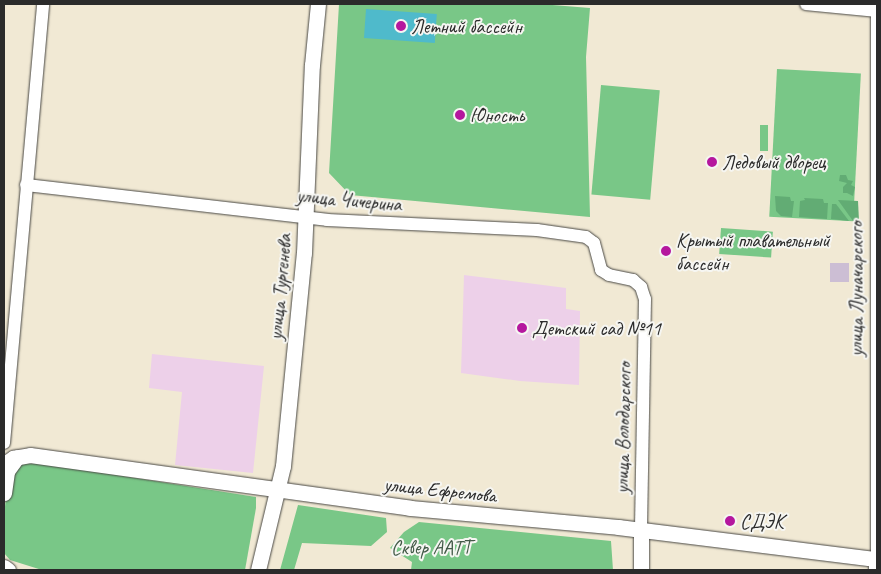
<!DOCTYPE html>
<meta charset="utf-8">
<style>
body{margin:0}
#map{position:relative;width:881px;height:574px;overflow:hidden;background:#f1e9d4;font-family:Caveat,sans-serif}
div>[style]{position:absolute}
.built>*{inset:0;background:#edd0e9}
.industrial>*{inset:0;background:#ccbed4;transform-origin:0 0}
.green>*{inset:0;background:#79c787;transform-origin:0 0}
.forest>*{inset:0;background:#62ac74}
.water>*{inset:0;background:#4fbacb;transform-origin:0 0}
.roads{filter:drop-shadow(0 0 1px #494844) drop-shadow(0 0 1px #494844)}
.minor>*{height:12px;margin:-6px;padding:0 6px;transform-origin:6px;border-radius:6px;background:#fff}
.major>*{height:15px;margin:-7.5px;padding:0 7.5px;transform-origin:7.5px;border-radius:7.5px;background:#fff}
.dots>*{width:14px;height:14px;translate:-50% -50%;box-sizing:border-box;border:2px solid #f6f6f2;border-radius:50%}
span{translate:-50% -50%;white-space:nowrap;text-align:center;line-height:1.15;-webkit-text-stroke:4px #f6f6f2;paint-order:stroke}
.poi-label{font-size:20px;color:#2b2b2b}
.left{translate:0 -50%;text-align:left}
.street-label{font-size:20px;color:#2b2b2b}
.park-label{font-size:20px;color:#425a47}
.frame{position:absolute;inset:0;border:5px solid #2b2b2b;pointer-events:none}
</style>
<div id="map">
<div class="built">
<div style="clip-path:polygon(464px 275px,566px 288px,566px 309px,580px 311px,579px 385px,520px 381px,461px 373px)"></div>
<div style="clip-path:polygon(152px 354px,264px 366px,253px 473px,175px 465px,182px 392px,149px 388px)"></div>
</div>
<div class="industrial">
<div style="left:830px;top:263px;width:19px;height:19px"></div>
</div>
<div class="green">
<div style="clip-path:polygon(339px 4px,540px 4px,590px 8px,586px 57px,590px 217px,350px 195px,329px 173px)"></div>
<div style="left:777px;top:69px;width:84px;height:148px;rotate:3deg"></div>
<div style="left:601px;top:85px;width:59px;height:110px;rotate:5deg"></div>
<div style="left:760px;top:125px;width:8px;height:26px"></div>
<div style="left:721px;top:228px;width:52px;height:26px;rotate:4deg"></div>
<div style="clip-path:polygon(28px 461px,256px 497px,256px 508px,245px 570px,42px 570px,10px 560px,4px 553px,4px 516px,8px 478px,13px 468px)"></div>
<div style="clip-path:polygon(298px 505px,386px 518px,387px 532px,371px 546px,302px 543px,294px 570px,280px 570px)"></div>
<div style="clip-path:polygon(419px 522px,611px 541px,613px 570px,411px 570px,412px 562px,390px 548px,404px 532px)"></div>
</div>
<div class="forest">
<div style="clip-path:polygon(840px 175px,846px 175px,848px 180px,853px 181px,851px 185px,855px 187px,853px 196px,847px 193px,843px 193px,843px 187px,847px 183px,839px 181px)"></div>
<div style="clip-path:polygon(775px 196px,790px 197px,791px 201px,794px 201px,792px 217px,781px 216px,776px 211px)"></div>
<div style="clip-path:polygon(804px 198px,823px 199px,824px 203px,828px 203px,827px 219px,799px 217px,800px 201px,805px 200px)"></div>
<div style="clip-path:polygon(838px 200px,858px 201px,859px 221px,853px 221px)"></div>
<div style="clip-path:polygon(832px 204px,836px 204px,849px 221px,831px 219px)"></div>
</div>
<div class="water">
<div style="left:366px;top:9px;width:71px;height:29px;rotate:4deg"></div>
</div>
<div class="roads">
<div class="minor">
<div style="left:806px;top:4px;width:71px;rotate:5.6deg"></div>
<div style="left:877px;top:8px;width:551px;rotate:90deg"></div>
<div style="left:26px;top:185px;width:303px;rotate:6.6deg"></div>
<div style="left:327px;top:220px;width:210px;rotate:2.7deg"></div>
<div style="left:537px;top:230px;width:49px;rotate:8.1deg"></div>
<div style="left:586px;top:237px;width:10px;rotate:37deg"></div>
<div style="left:594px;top:243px;width:28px;rotate:75deg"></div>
<div style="left:601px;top:270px;width:9px;rotate:32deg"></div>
<div style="left:609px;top:275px;width:25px;rotate:12deg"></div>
<div style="left:633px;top:280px;width:11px;rotate:41deg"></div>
<div style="left:641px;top:287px;width:13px;rotate:72deg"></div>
<div style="left:645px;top:299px;width:231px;rotate:91deg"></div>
<div style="left:4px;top:443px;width:441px;rotate:-84.9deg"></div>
</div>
<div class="major">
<div style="left:4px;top:464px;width:11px;rotate:-34deg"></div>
<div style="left:13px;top:458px;width:17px;rotate:-10deg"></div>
<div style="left:30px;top:455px;width:384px;rotate:7.9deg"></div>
<div style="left:410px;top:508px;width:209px;rotate:5.2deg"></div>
<div style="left:618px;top:527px;width:260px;rotate:7.1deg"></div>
<div style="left:876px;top:559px;width:11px;rotate:90deg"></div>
<div style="left:4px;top:493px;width:22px;rotate:-82deg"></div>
<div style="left:7px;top:471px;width:17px;rotate:-54deg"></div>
<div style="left:4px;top:567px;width:5px;rotate:37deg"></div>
<div style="left:258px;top:570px;width:107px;rotate:-76.5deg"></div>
<div style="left:283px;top:466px;width:214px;rotate:-84.4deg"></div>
<div style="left:304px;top:253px;width:188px;rotate:-87.6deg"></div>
<div style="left:312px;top:65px;width:61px;rotate:-84.4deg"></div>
<div style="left:641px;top:570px;width:40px;rotate:-90deg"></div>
</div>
</div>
<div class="dots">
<div style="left:401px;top:26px;background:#b5179e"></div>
<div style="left:460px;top:115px;background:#b5179e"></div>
<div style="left:712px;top:162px;background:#b5179e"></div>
<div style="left:666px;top:251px;background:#b5179e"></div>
<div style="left:522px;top:328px;background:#b5179e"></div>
<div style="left:730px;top:521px;background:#b5179e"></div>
</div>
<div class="poi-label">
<span class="left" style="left:411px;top:26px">Летний бассейн</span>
<span class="left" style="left:470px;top:115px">Юность</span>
<span class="left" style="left:722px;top:162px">Ледовый дворец</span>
<span class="left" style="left:676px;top:252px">Крытый плавательный<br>бассейн</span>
<span class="left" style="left:532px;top:328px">Детский сад №11</span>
<span class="left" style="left:740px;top:521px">СДЭК</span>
</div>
<div class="street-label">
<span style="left:349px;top:200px;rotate:5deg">улица Чичерина</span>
<span style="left:280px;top:287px;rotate:-85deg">улица Тургенева</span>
<span style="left:856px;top:289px;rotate:-90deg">улица Луначарского</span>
<span style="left:623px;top:428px;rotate:-89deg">улица Володарского</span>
<span style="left:440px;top:490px;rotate:6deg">улица Ефремова</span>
</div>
<div class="park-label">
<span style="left:431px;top:547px">Сквер ААТТ</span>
</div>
<div class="frame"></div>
</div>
